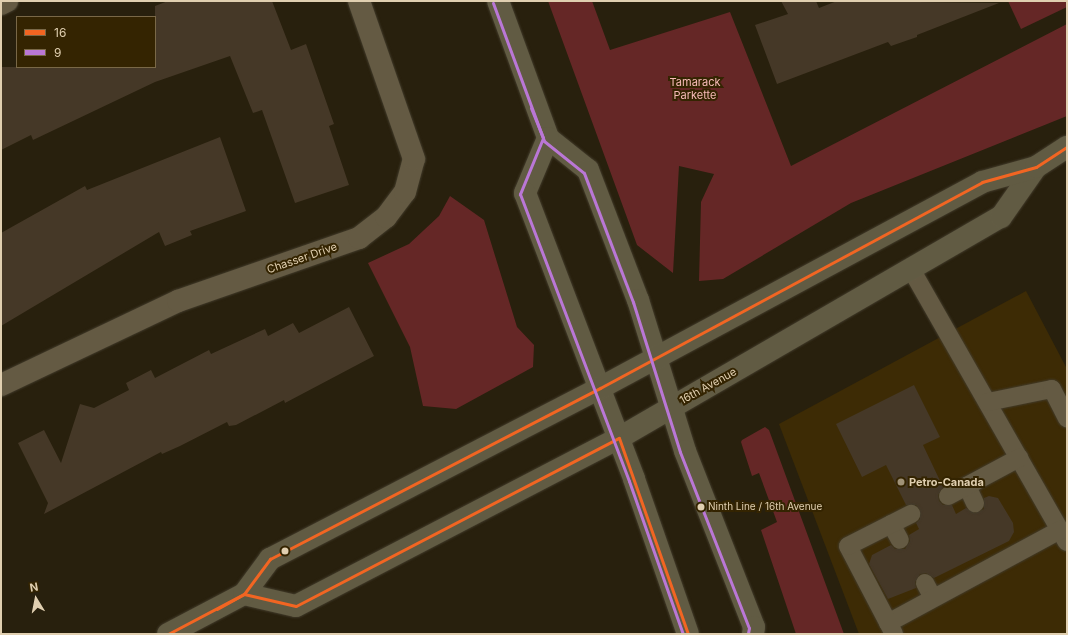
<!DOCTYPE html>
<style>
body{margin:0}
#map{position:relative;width:1068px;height:635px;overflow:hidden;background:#28200d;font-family:Inter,sans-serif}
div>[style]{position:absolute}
.built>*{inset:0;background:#3d2b05}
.green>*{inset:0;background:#652726}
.building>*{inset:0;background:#453827}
.roads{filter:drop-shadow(0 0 1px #423b2b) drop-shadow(0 0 1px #423b2b)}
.service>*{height:18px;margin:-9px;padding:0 9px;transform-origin:9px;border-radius:9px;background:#645a43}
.minor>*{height:22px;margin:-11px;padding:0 11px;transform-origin:11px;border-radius:11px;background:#645a43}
.secondary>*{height:22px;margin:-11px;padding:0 11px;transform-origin:11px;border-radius:11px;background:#615b43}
.bus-1>*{height:3px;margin:-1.5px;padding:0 1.5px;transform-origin:1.5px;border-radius:1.5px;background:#f26522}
.bus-2>*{height:3px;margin:-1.5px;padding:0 1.5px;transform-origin:1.5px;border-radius:1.5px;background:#ba77d6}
.dots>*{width:11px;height:11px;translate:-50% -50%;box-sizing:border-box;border:2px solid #342401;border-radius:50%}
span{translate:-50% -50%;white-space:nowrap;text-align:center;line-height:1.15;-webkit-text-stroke:4px #342401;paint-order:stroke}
.bus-label{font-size:10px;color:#e0cfb0}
.left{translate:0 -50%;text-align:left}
.park-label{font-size:11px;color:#f7bab7}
.street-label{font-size:11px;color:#e0cfb0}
.poi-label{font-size:11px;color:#e0cfb0;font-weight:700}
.frame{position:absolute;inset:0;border:2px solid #e0cfb0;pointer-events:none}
.legend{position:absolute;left:16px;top:16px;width:140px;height:52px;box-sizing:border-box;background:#342401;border:1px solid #796847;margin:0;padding:5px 7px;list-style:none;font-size:12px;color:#e0cfb0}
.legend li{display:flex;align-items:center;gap:8px;height:20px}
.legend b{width:20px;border:1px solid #796847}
.north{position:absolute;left:16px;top:579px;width:40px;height:40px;-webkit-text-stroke:3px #342401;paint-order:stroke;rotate:350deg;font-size:11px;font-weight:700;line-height:16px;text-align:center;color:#e0cfb0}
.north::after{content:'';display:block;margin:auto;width:14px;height:18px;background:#e0cfb0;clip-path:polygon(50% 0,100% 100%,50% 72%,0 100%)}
</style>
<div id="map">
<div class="built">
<div style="clip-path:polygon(1026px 291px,1067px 369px,1067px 634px,859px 634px,779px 424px)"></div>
</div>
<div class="green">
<div style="clip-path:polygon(548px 1px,592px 1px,610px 50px,730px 12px,791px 166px,1067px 24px,1067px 116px,851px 203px,723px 279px,699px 281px,701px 202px,714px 174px,679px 166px,673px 273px,637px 245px)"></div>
<div style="clip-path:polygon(1008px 1px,1067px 1px,1067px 7px,1021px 29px)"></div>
<div style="clip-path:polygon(450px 196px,484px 220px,517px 327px,534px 345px,533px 367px,456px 409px,423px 406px,410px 347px,368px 263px,409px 244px,439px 216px)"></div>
<div style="clip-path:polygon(765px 427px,769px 430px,844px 634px,796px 634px,761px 530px,777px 522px,759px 473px,752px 476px,741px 442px,742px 440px)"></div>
</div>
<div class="building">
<div style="clip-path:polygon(168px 1px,272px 1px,291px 50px,306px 44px,334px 124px,329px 126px,349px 185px,295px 203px,262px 110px,253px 113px,230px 56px,155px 82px,33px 140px,31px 135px,1px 150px,1px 67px,155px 67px,155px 6px)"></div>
<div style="clip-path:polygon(781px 1px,816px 1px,819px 8px,837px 1px,999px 3px,917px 35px,917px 37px,891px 46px,888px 42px,777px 84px,755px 25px,788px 14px)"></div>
<div style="clip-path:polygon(220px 137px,246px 211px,190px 231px,192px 235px,165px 246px,159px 232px,1px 326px,1px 233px,85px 186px,87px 190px)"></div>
<div style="clip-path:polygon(349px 307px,374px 356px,285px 403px,284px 400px,236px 425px,229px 426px,227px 422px,180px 446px,162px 454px,161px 452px,44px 514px,48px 503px,18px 443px,44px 430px,61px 463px,80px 404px,94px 408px,129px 390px,126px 383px,151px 370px,155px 378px,209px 350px,211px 354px,265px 329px,268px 336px,293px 323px,299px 333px)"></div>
<div style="clip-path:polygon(914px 385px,940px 437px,923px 445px,943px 487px,938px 495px,939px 501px,943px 505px,952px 505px,956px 514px,966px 508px,975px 513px,984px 509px,984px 498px,989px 496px,998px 498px,1013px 523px,1014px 532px,1009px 541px,934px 578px,926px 573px,920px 574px,915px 582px,916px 588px,888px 599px,869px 564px,872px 555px,891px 545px,895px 549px,905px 549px,910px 541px,909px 535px,919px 529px,916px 523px,920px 519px,920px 510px,916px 505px,906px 505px,886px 465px,862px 477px,836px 424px)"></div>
</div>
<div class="roads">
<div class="service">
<div style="left:911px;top:269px;width:314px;rotate:60.3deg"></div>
<div style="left:988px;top:402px;width:65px;rotate:-11.5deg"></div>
<div style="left:1052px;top:389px;width:33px;rotate:63deg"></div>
<div style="left:967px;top:486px;width:19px;rotate:65deg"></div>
<div style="left:948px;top:496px;width:81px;rotate:-28.2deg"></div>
<div style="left:891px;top:524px;width:18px;rotate:61deg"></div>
<div style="left:925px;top:583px;width:17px;rotate:62deg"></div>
<div style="left:888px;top:623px;width:196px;rotate:-28.4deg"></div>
<div style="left:894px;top:634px;width:99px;rotate:-117.6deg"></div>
<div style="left:848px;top:546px;width:71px;rotate:-26.9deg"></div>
</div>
<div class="minor">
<div style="left:1px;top:4px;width:7px;rotate:-27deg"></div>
<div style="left:1px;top:385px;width:196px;rotate:-25.4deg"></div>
<div style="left:178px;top:301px;width:192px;rotate:-19.2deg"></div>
<div style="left:359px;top:238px;width:34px;rotate:-38deg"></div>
<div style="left:386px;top:217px;width:31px;rotate:-53deg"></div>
<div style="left:405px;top:192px;width:34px;rotate:-75deg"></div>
<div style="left:414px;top:159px;width:167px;rotate:-109.2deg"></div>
</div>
<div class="secondary">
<div style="left:498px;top:1px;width:146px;rotate:69.9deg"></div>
<div style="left:548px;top:138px;width:51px;rotate:38.7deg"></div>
<div style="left:588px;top:170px;width:139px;rotate:69deg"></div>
<div style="left:638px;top:300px;width:158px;rotate:72.7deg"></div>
<div style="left:685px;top:451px;width:189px;rotate:68.6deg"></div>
<div style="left:754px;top:627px;width:7px;rotate:98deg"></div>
<div style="left:548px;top:138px;width:60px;rotate:112.7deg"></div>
<div style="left:525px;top:193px;width:306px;rotate:69.1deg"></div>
<div style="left:634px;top:479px;width:164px;rotate:70.8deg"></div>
<div style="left:244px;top:594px;width:53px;rotate:13deg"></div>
<div style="left:296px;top:606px;width:364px;rotate:-27.5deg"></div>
<div style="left:619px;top:438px;width:441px;rotate:-30.1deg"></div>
<div style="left:1001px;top:217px;width:61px;rotate:-55deg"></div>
<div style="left:168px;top:634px;width:86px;rotate:-27.8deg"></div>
<div style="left:244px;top:594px;width:44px;rotate:-53.4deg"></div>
<div style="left:270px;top:559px;width:372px;rotate:-27.4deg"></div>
<div style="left:600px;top:388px;width:434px;rotate:-28.3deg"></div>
<div style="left:982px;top:182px;width:56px;rotate:-15.5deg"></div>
<div style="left:1036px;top:167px;width:37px;rotate:-33deg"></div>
</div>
</div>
<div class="bus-1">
<div style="left:217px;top:609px;width:31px;rotate:-29deg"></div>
<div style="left:244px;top:594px;width:53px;rotate:13deg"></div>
<div style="left:296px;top:606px;width:364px;rotate:-27.5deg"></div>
<div style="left:619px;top:438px;width:208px;rotate:70.6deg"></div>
<div style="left:168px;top:634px;width:86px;rotate:-27.8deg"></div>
<div style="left:244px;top:594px;width:44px;rotate:-53.4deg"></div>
<div style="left:270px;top:559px;width:372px;rotate:-27.4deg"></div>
<div style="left:600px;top:388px;width:434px;rotate:-28.3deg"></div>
<div style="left:982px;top:182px;width:56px;rotate:-15.5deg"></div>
<div style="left:1036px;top:167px;width:37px;rotate:-33deg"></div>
</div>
<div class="bus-2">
<div style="left:493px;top:3px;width:147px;rotate:69.7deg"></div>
<div style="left:544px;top:141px;width:51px;rotate:38.7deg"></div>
<div style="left:584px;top:173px;width:138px;rotate:69.2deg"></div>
<div style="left:633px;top:302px;width:157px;rotate:72.6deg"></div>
<div style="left:680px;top:452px;width:189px;rotate:68.6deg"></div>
<div style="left:749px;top:628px;width:5px;rotate:101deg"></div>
<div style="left:531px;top:108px;width:32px;rotate:68deg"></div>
<div style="left:543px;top:138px;width:61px;rotate:112.3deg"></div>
<div style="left:520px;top:194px;width:307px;rotate:69.2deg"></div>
<div style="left:629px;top:481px;width:162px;rotate:70.6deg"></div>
</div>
<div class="dots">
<div style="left:901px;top:482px;background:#a09277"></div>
<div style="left:701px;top:507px;background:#e0cfb0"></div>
<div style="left:285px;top:551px;background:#e0cfb0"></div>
</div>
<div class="bus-label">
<span class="left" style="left:708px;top:507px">Ninth Line / 16th Avenue</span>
</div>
<div class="park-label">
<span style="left:695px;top:89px">Tamarack<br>Parkette</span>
</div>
<div class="street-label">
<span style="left:302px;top:258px;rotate:-19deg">Chasser Drive</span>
<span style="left:708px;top:386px;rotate:-29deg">16th Avenue</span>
</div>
<div class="poi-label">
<span class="left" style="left:909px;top:482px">Petro-Canada</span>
</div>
<div class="frame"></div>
<ul class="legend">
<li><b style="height:5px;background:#f26522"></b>16</li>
<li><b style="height:5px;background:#ba77d6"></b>9</li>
</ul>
<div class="north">N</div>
</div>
